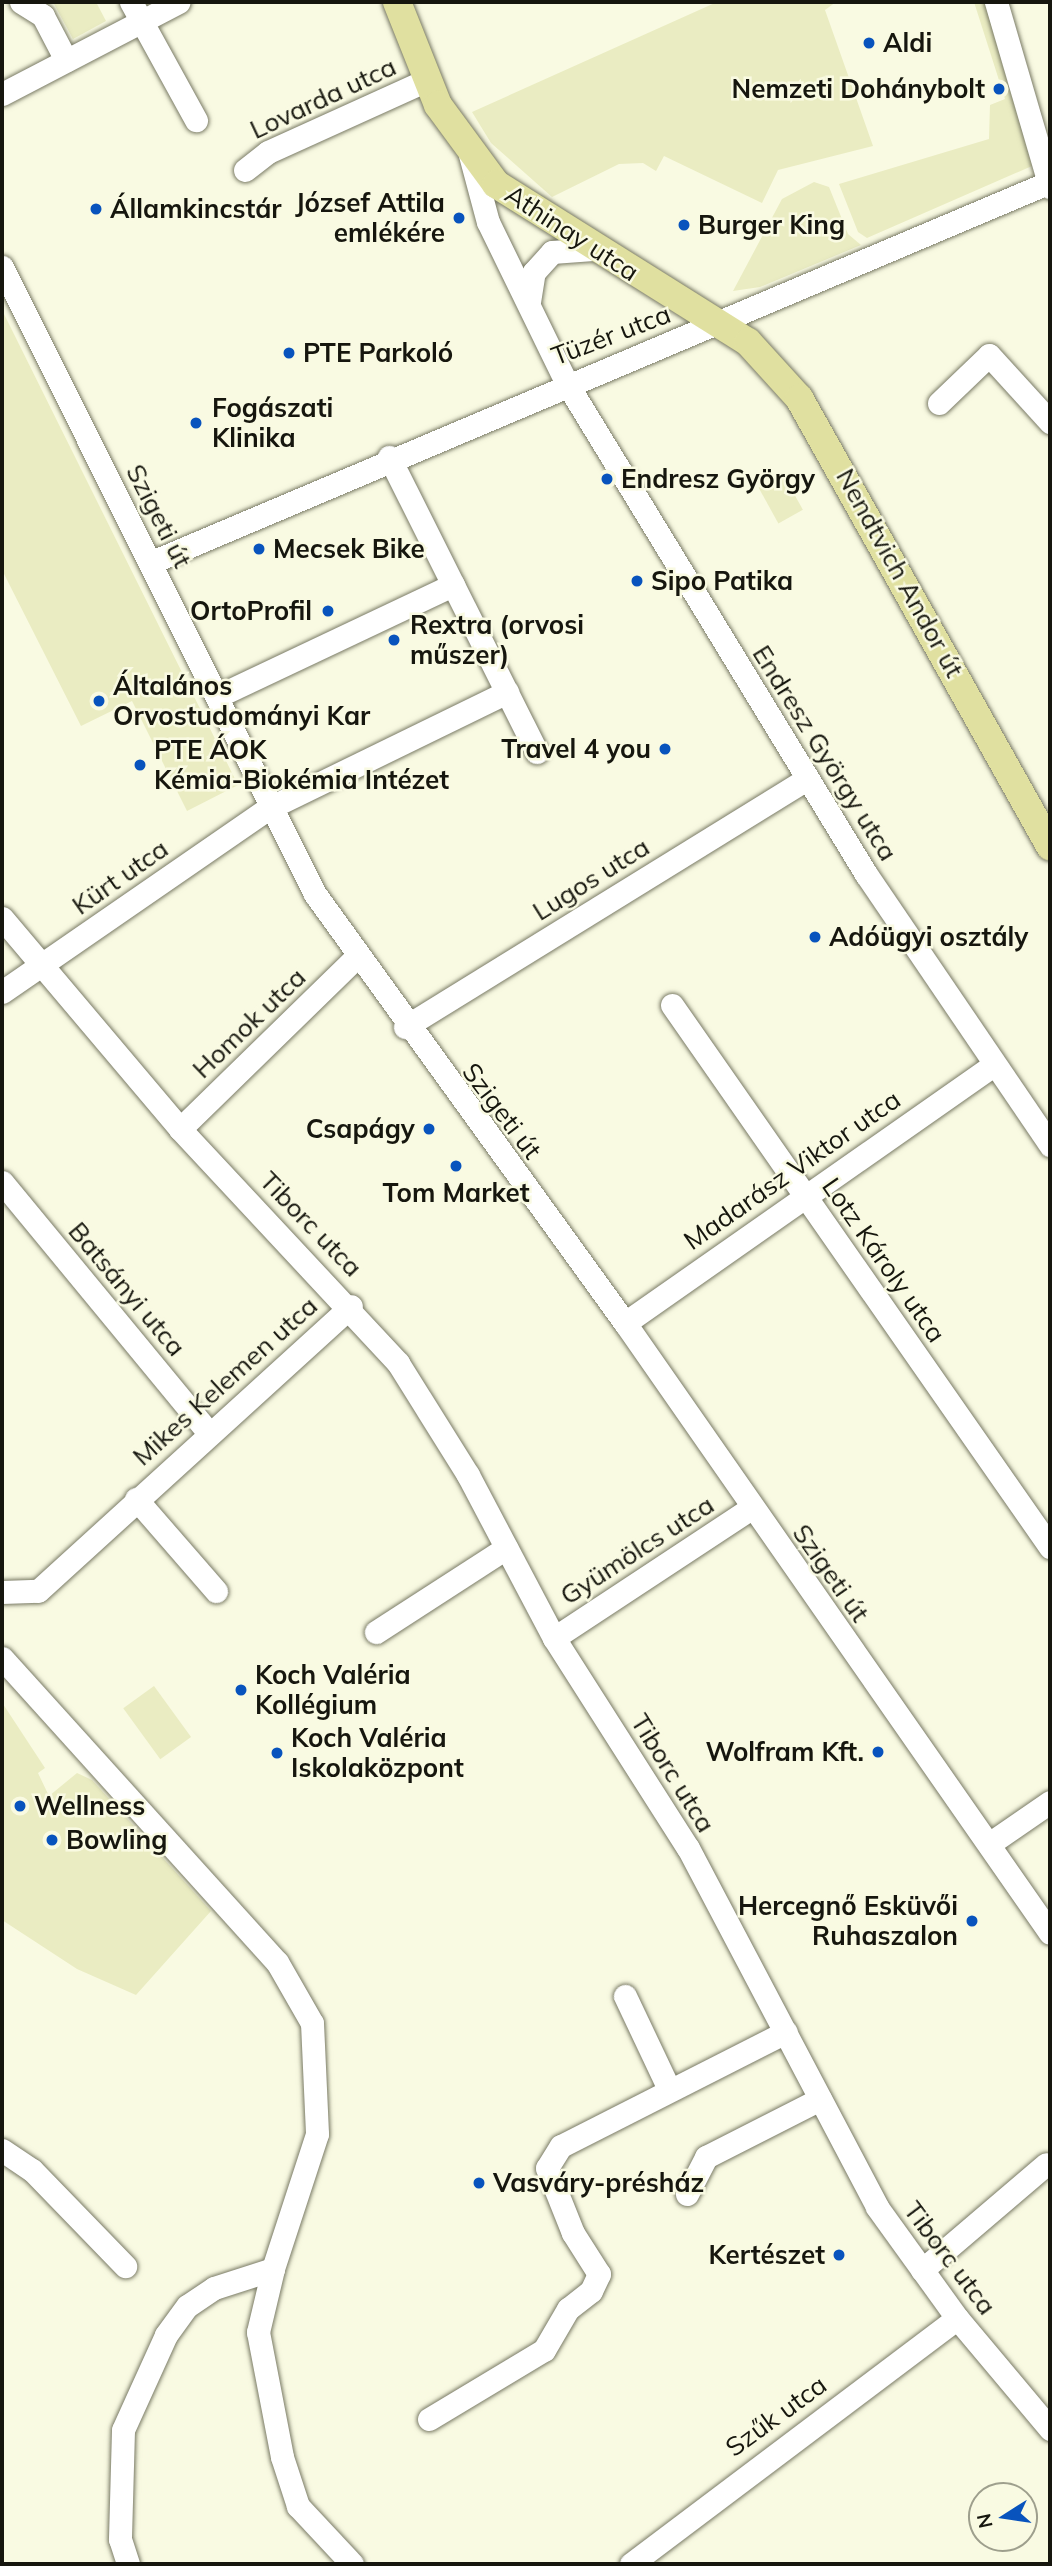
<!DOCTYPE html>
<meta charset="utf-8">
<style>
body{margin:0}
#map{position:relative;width:1052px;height:2566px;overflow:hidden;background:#f9fae2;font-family:Mulish,sans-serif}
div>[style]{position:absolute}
.green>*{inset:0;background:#eaecc2;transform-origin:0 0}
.roads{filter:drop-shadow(0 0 2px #797a65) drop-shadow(0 0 2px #797a65)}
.minor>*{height:23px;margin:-11.5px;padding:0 11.5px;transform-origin:11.5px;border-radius:11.5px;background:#fff}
.major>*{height:28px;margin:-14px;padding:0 14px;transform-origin:14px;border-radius:14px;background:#e0e0a0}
.dots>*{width:19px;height:19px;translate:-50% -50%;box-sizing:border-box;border:4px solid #f9fae2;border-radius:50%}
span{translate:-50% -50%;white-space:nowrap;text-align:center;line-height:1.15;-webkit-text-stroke:5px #f9fae2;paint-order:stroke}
.poi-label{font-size:26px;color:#16160e;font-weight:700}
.left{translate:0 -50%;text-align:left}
.right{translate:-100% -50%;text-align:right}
.street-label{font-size:26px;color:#16160e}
.frame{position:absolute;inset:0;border:4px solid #16160e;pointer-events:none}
.north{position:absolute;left:968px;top:2482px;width:70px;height:70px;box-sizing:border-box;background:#f9fae2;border:2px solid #9e9f8d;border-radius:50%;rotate:258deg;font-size:19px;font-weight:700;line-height:28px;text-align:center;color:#16160e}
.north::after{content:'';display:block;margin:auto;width:24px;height:32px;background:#0853bd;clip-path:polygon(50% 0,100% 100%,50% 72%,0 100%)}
</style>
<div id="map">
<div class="green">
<div style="clip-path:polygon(53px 2px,96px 2px,106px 21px,73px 39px)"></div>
<div style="clip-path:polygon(717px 2px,836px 2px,825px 10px,873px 146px,778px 170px,762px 203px,664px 156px,656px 171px,643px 163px,619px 164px,552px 197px,491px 143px,472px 112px)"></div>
<div style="clip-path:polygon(974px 2px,987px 2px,1032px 166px,867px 238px,858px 232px,839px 184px,989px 139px,990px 105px,1005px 99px)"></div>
<div style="clip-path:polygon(814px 182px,829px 187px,848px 234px,861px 245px,760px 287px,733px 291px,782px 199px)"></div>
<div style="clip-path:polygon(2px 310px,238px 785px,187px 811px,132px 701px,81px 726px,2px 570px)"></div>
<div style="left:783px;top:474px;width:41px;height:28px;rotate:61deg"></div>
<div style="left:154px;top:1686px;width:63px;height:38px;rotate:54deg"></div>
<div style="clip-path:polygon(3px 1704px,45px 1768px,38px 1773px,49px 1796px,77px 1773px,92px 1780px,211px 1911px,136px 1995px,77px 1969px,2px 1920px)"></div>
</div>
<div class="roads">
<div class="minor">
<div style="left:21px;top:2px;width:26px;rotate:32deg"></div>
<div style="left:43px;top:16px;width:50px;rotate:62.4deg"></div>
<div style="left:131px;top:2px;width:135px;rotate:61.2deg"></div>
<div style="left:996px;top:2px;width:193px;rotate:73.7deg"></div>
<div style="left:2px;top:94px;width:199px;rotate:-27.5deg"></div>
<div style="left:470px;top:155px;width:69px;rotate:75deg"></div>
<div style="left:488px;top:222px;width:178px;rotate:64deg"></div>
<div style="left:566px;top:382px;width:576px;rotate:58.63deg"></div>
<div style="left:866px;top:874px;width:328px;rotate:55.8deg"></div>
<div style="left:245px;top:170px;width:29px;rotate:-38deg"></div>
<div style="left:268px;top:152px;width:175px;rotate:-24.4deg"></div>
<div style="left:2px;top:267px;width:701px;rotate:63.47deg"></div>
<div style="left:315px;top:894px;width:529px;rotate:54.15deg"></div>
<div style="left:625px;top:1323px;width:743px;rotate:55.13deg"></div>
<div style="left:529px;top:302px;width:30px;rotate:-81deg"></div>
<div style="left:534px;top:272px;width:27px;rotate:-48deg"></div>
<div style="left:552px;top:252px;width:41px;rotate:-4.2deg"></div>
<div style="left:939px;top:403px;width:69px;rotate:-43.8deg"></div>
<div style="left:989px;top:355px;width:91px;rotate:47.7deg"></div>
<div style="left:389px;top:457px;width:330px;rotate:63.4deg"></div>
<div style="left:152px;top:562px;width:975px;rotate:-22.94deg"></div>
<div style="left:218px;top:696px;width:260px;rotate:-25.3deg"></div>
<div style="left:2px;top:918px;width:276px;rotate:49.8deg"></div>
<div style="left:180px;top:1129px;width:320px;rotate:47deg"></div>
<div style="left:398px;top:1363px;width:132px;rotate:58deg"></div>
<div style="left:468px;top:1475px;width:184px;rotate:62.2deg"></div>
<div style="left:554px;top:1638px;width:249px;rotate:57.5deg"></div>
<div style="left:688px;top:1848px;width:406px;rotate:62.2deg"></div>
<div style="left:877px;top:2207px;width:137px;rotate:54.2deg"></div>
<div style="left:957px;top:2318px;width:145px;rotate:50deg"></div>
<div style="left:2px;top:992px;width:324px;rotate:-34.6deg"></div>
<div style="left:269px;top:808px;width:265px;rotate:-26deg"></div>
<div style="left:672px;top:1005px;width:661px;rotate:55.11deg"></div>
<div style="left:405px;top:1027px;width:471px;rotate:-31.7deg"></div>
<div style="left:180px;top:1129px;width:246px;rotate:-44.3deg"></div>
<div style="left:2px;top:1182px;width:324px;rotate:50.5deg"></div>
<div style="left:625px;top:1323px;width:450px;rotate:-35deg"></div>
<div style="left:136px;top:1499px;width:122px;rotate:49deg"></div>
<div style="left:2px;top:1592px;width:36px;rotate:-2deg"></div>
<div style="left:38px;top:1591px;width:423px;rotate:-42.3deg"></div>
<div style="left:376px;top:1632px;width:155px;rotate:-32.9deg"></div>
<div style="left:554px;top:1638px;width:236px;rotate:-33.4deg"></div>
<div style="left:2px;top:1658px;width:410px;rotate:47.9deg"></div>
<div style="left:277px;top:1962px;width:70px;rotate:60.2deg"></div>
<div style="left:312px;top:2023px;width:111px;rotate:87.4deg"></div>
<div style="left:317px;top:2134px;width:142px;rotate:108.1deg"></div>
<div style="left:273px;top:2269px;width:62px;rotate:162.1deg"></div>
<div style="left:214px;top:2288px;width:32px;rotate:146deg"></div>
<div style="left:187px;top:2306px;width:36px;rotate:126deg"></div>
<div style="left:166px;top:2335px;width:104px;rotate:114.4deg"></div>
<div style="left:123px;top:2430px;width:109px;rotate:91.6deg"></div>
<div style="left:120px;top:2539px;width:26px;rotate:72deg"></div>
<div style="left:989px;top:1844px;width:74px;rotate:-34.5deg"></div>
<div style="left:625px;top:1996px;width:103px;rotate:64.7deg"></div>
<div style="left:2px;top:2150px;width:36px;rotate:34deg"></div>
<div style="left:32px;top:2170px;width:134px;rotate:45.9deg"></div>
<div style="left:687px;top:2194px;width:42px;rotate:-62.8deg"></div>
<div style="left:706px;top:2157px;width:128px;rotate:-27deg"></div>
<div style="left:273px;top:2269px;width:65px;rotate:103.4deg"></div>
<div style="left:258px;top:2332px;width:127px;rotate:79.1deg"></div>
<div style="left:282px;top:2457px;width:52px;rotate:71.9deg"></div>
<div style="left:298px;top:2506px;width:79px;rotate:47deg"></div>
<div style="left:922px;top:2270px;width:163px;rotate:-40.5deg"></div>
<div style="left:429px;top:2419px;width:134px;rotate:-31deg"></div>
<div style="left:544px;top:2350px;width:48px;rotate:-59.7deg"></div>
<div style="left:568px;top:2309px;width:29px;rotate:-38deg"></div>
<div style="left:591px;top:2291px;width:19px;rotate:-65deg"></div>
<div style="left:599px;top:2274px;width:49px;rotate:-122.4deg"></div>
<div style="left:573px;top:2233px;width:70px;rotate:-111.8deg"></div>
<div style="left:547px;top:2168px;width:26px;rotate:-58deg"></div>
<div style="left:561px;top:2146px;width:252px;rotate:-26.9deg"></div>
<div style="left:631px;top:2564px;width:408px;rotate:-37deg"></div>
</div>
<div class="major">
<div style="left:397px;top:2px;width:111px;rotate:68.3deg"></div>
<div style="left:438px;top:105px;width:98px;rotate:53.7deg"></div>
<div style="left:496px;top:184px;width:297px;rotate:32.1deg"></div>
<div style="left:748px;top:342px;width:76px;rotate:47.7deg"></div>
<div style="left:799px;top:398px;width:514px;rotate:60.74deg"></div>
</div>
</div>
<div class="dots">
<div style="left:869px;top:43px;background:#0853bd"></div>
<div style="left:999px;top:89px;background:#0853bd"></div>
<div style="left:96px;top:209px;background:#0853bd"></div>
<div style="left:459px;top:218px;background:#0853bd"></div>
<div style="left:684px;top:225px;background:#0853bd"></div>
<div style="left:289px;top:353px;background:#0853bd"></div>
<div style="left:196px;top:423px;background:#0853bd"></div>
<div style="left:607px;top:479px;background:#0853bd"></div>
<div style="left:259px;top:549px;background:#0853bd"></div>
<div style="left:637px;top:581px;background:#0853bd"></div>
<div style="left:328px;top:611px;background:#0853bd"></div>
<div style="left:394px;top:640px;background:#0853bd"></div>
<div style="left:99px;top:701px;background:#0853bd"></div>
<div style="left:665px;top:749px;background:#0853bd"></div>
<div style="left:140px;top:765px;background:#0853bd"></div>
<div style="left:815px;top:937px;background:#0853bd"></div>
<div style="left:429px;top:1129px;background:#0853bd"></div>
<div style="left:456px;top:1166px;background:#0853bd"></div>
<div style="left:241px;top:1690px;background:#0853bd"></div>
<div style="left:878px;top:1752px;background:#0853bd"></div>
<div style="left:277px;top:1753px;background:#0853bd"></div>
<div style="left:20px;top:1806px;background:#0853bd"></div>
<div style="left:52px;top:1840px;background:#0853bd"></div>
<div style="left:972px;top:1921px;background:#0853bd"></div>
<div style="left:479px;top:2183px;background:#0853bd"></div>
<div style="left:839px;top:2255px;background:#0853bd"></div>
</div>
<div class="poi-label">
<span class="left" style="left:883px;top:43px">Aldi</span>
<span class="right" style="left:985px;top:89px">Nemzeti Dohánybolt</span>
<span class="right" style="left:445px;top:218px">József Attila<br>emlékére</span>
<span class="left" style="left:110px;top:209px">Államkincstár</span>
<span class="left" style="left:698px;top:225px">Burger King</span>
<span class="left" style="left:303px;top:353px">PTE Parkoló</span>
<span class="left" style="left:212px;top:423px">Fogászati<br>Klinika</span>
<span class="left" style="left:621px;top:479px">Endresz György</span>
<span class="left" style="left:273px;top:549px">Mecsek Bike</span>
<span class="left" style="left:651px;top:581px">Sipo Patika</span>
<span class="right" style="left:312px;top:611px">OrtoProfil</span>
<span class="left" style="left:410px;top:640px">Rextra (orvosi<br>műszer)</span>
<span class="left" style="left:113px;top:701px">Általános<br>Orvostudományi Kar</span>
<span class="right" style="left:651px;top:749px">Travel 4 you</span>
<span class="left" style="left:154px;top:765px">PTE ÁOK<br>Kémia-Biokémia Intézet</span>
<span class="left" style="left:829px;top:937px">Adóügyi osztály</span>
<span class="right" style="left:415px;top:1129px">Csapágy</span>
<span style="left:456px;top:1193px">Tom Market</span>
<span class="left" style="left:255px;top:1690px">Koch Valéria<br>Kollégium</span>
<span class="left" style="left:291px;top:1753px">Koch Valéria<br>Iskolaközpont</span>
<span class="right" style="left:864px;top:1752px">Wolfram Kft.</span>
<span class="left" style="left:34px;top:1806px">Wellness</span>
<span class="left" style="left:66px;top:1840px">Bowling</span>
<span class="right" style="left:958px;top:1921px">Hercegnő Esküvői<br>Ruhaszalon</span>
<span class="left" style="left:493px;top:2183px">Vasváry-présház</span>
<span class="right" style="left:825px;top:2255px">Kertészet</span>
</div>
<div class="street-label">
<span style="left:323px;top:98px;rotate:-25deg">Lovarda utca</span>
<span style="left:572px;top:233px;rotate:33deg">Athinay utca</span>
<span style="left:611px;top:335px;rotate:-21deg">Tüzér utca</span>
<span style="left:159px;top:516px;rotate:63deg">Szigeti út</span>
<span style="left:900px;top:573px;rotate:61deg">Nendtvich Andor út</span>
<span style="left:825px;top:753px;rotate:58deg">Endresz György utca</span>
<span style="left:120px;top:877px;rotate:-35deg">Kürt utca</span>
<span style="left:591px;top:879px;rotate:-32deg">Lugos utca</span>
<span style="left:249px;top:1023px;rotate:-44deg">Homok utca</span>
<span style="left:502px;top:1111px;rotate:53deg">Szigeti út</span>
<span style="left:792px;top:1170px;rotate:-35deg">Madarász Viktor utca</span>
<span style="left:311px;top:1224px;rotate:46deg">Tiborc utca</span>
<span style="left:884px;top:1260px;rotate:55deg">Lotz Károly utca</span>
<span style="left:127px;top:1289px;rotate:50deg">Batsányi utca</span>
<span style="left:225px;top:1381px;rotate:-42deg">Mikes Kelemen utca</span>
<span style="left:637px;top:1550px;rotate:-33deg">Gyümölcs utca</span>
<span style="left:831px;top:1573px;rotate:55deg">Szigeti út</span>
<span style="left:673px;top:1773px;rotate:58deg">Tiborc utca</span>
<span style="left:950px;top:2258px;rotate:53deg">Tiborc utca</span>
<span style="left:776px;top:2416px;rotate:-36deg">Szűk utca</span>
</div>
<div class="frame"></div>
<div class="north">N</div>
</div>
